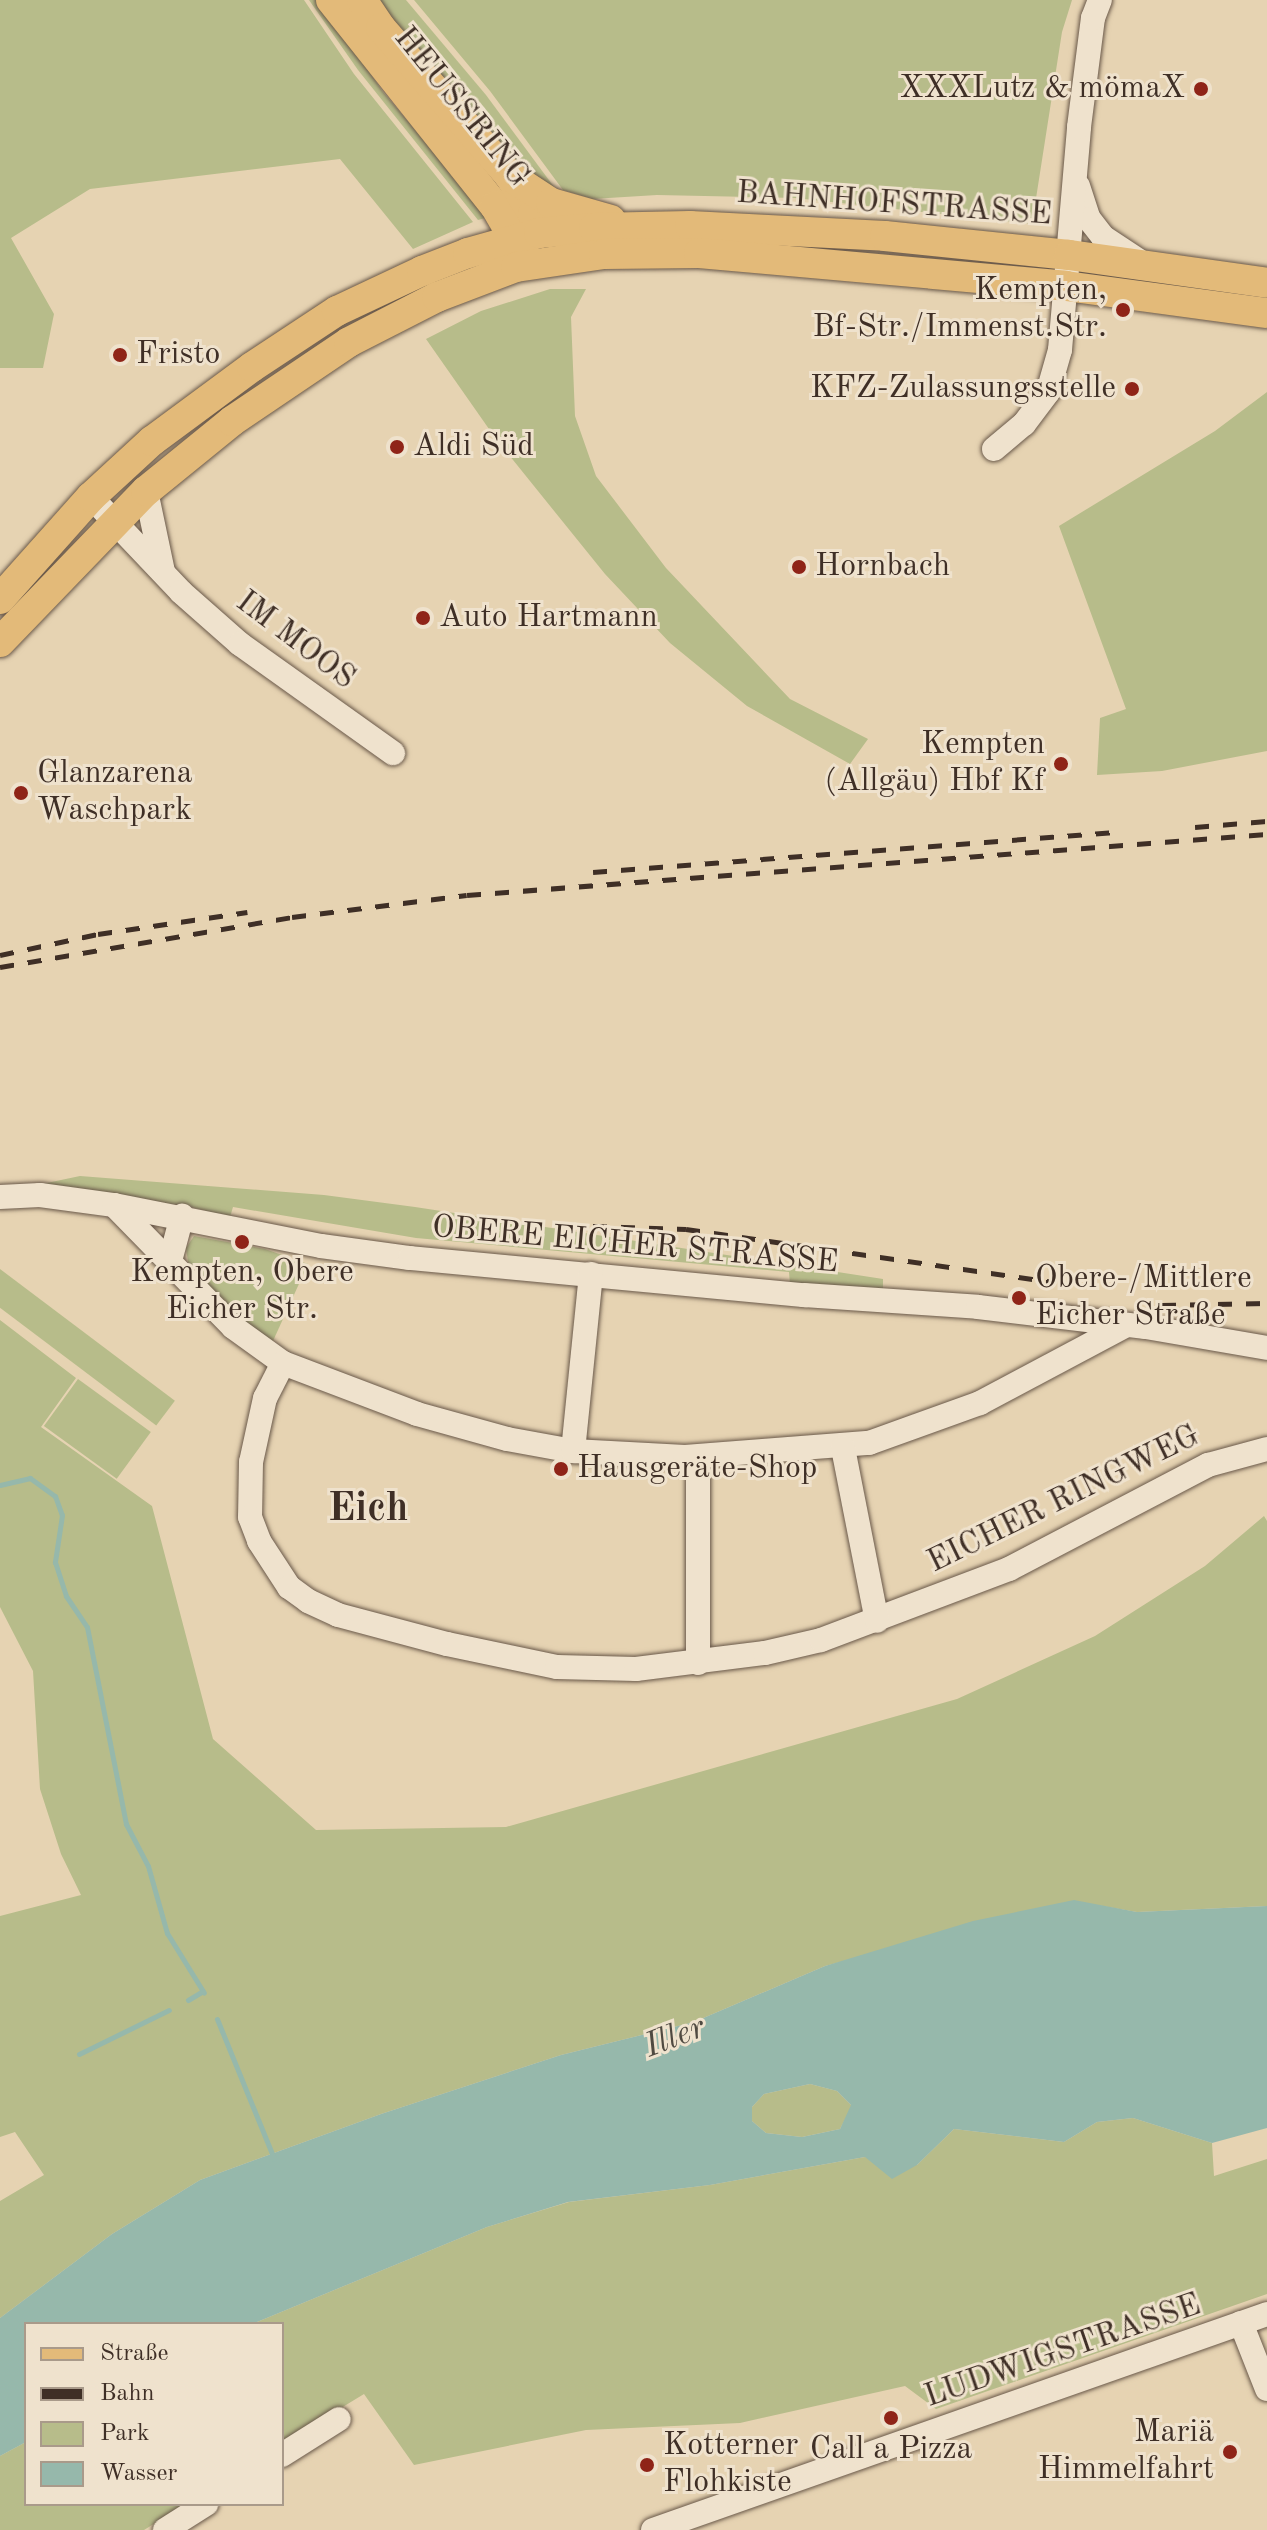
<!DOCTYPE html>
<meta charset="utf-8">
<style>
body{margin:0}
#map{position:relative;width:1267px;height:2530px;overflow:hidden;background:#e6d3b2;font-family:"Old Standard TT",serif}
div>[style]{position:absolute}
.green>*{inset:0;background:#b7bc8a;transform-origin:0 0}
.water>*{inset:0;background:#96b8ab}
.stream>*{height:5px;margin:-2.5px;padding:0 2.5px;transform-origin:2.5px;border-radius:2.5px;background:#96b8ab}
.roads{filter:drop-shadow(0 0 2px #695849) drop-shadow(0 0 2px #695849)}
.minor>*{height:24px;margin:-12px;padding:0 12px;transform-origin:12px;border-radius:12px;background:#efe2cd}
.major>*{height:30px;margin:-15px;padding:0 15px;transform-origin:15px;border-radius:15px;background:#e3ba79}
.rail>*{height:5px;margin-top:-2.5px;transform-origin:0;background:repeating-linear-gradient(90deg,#3f2f26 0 14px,transparent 0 28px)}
.dots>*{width:22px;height:22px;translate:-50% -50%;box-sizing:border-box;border:4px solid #efe2cd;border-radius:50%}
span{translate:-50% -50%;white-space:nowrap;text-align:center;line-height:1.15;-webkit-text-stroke:6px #efe2cd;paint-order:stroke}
.poi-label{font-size:32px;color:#3f2f26}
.right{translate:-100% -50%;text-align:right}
.left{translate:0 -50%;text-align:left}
.street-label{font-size:32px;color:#3f2f26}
.water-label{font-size:34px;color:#504a41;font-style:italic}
.district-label{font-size:40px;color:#3f2f26;font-weight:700}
.legend{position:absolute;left:24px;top:2322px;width:260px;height:184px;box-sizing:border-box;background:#efe2cd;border:2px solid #a99a8a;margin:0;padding:10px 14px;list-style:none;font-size:24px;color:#3f2f26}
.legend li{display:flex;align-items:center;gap:16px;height:40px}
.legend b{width:40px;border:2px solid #a99a8a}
</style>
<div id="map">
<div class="green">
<div style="clip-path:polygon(0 0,304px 0,354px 74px,473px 222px,413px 249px,340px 159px,90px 189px,11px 238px,54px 314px,43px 368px,0 368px)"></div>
<div style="clip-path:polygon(309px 0,320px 0,383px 92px,489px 217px,478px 220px,358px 70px)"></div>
<div style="clip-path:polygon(373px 0,406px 0,486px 95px,557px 191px,516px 169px)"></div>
<div style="clip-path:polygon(414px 0,1072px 0,1062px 32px,1032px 224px,795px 198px,657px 195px,592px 199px,563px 190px,490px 91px)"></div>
<div style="clip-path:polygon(550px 289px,586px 289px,571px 317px,575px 416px,596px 476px,666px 568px,790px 699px,868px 739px,850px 764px,747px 706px,670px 643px,605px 574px,496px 439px,426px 339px,481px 311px)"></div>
<div style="clip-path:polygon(1267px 392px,1267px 751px,1162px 771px,1097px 775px,1100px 718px,1126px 709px,1059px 526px,1215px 431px)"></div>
<div style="clip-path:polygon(80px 1176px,324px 1195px,415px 1207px,883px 1279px,883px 1291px,790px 1285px,789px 1272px,416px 1238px,233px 1207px,230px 1217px,191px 1207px,42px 1184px)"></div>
<div style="clip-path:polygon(194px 1236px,265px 1249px,308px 1264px,273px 1341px,240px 1320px,202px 1282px,188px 1262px,186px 1248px)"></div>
<div style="left:0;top:1269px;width:219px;height:31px;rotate:37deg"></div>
<div style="clip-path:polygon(0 1320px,76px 1378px,41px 1427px,152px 1506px,213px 1739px,316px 1830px,506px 1827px,957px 1699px,1095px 1636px,1205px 1566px,1264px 1516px,1267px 1521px,1267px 1906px,1137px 1912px,1073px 1901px,825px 1966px,694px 2022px,561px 2055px,381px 2114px,200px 2180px,112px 2234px,0 2318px,0 2201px,44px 2175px,15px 2132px,0 2137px,0 1916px,81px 1895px,61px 1854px,40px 1789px,33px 1671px,0 1607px)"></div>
<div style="left:78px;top:1379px;width:90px;height:58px;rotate:36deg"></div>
<div style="clip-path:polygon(810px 2084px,837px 2091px,852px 2106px,840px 2129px,802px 2137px,766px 2133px,752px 2121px,752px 2107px,764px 2094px)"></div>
<div style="clip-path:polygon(1133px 2118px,1212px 2143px,1214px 2176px,1267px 2159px,1267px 2294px,936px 2409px,905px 2386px,740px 2423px,586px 2430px,414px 2465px,364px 2394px,282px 2444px,282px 2324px,252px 2324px,487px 2227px,569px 2202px,710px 2185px,865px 2157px,917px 2165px,954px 2129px,1064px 2142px,1097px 2122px)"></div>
<div style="clip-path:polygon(26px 2442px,26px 2504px,186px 2504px,144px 2530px,0 2530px,0 2456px)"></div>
</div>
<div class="water">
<div style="clip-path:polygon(evenodd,1074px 1900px,1137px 1912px,1267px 1906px,1267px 2128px,1212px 2143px,1133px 2118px,1097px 2122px,1064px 2142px,954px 2129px,917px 2165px,892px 2179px,865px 2157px,710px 2185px,568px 2202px,487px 2227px,252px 2324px,26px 2324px,26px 2442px,0 2456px,0 2318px,112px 2234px,200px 2180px,381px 2114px,561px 2055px,694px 2022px,825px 1966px,973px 1921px,1074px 1900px,810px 2084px,837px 2091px,851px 2105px,840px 2129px,802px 2137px,766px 2133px,752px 2121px,752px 2107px,764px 2094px,810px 2084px)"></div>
</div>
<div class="stream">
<div style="left:0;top:1485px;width:31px;rotate:-13deg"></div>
<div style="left:30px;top:1478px;width:31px;rotate:36deg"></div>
<div style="left:55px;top:1496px;width:20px;rotate:70deg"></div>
<div style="left:62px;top:1515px;width:48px;rotate:98.5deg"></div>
<div style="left:55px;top:1562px;width:36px;rotate:72deg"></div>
<div style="left:66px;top:1596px;width:37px;rotate:56deg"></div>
<div style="left:87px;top:1627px;width:201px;rotate:78.8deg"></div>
<div style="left:126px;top:1824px;width:47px;rotate:62.4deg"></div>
<div style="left:148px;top:1866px;width:70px;rotate:74.2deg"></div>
<div style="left:167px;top:1933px;width:70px;rotate:58.3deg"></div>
<div style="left:188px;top:2000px;width:17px;rotate:-31deg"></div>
<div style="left:217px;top:2019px;width:151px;rotate:67.8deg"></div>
<div style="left:79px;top:2054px;width:100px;rotate:-26.1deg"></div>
</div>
<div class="roads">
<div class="minor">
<div style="left:1078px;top:186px;width:35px;rotate:72deg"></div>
<div style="left:1089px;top:219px;width:23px;rotate:52deg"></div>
<div style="left:1103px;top:237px;width:49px;rotate:33.4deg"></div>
<div style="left:994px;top:449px;width:39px;rotate:-40deg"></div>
<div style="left:1024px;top:424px;width:40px;rotate:-53deg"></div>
<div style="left:1048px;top:392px;width:44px;rotate:-74.1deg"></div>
<div style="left:1060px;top:350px;width:224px;rotate:-85.1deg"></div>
<div style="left:1079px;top:127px;width:110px;rotate:-82.7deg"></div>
<div style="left:1093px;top:18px;width:19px;rotate:-69deg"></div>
<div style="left:146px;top:491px;width:83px;rotate:78.1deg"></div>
<div style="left:91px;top:497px;width:131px;rotate:46.5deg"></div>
<div style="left:181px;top:592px;width:79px;rotate:41.4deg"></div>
<div style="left:240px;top:644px;width:188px;rotate:35.5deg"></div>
<div style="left:0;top:1197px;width:40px;rotate:-2.9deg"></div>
<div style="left:40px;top:1195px;width:75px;rotate:7.7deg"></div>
<div style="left:114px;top:1205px;width:211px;rotate:11.2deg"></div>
<div style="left:321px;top:1246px;width:90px;rotate:7.7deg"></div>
<div style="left:410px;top:1258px;width:396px;rotate:5.4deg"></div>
<div style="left:804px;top:1295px;width:174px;rotate:3.9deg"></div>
<div style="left:978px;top:1307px;width:169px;rotate:6.8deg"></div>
<div style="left:1146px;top:1327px;width:123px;rotate:9.8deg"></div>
<div style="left:114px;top:1205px;width:170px;rotate:45.7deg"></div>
<div style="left:233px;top:1327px;width:62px;rotate:35.8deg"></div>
<div style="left:283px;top:1363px;width:143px;rotate:20.8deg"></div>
<div style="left:417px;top:1414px;width:93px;rotate:15.5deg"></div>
<div style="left:507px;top:1439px;width:67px;rotate:10.3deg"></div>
<div style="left:573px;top:1451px;width:112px;rotate:3.1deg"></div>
<div style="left:685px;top:1457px;width:185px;rotate:-4.4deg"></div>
<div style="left:869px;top:1443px;width:118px;rotate:-19.8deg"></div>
<div style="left:980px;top:1403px;width:166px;rotate:-28deg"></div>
<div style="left:170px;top:1261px;width:47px;rotate:-75.1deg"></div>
<div style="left:283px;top:1363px;width:39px;rotate:117deg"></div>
<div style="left:265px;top:1398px;width:66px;rotate:102.3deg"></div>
<div style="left:251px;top:1462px;width:55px;rotate:91deg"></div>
<div style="left:250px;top:1517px;width:26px;rotate:69deg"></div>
<div style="left:259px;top:1541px;width:55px;rotate:56.9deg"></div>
<div style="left:289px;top:1587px;width:24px;rotate:36deg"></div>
<div style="left:308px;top:1601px;width:33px;rotate:25deg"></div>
<div style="left:338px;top:1615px;width:113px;rotate:14.9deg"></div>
<div style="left:447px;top:1644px;width:112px;rotate:11.8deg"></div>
<div style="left:557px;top:1667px;width:79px;rotate:1.5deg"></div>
<div style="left:636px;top:1669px;width:130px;rotate:-7.1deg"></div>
<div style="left:765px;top:1653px;width:57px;rotate:-13.1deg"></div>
<div style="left:821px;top:1640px;width:201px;rotate:-20.7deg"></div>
<div style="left:1009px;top:1569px;width:225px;rotate:-27.6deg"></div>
<div style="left:1208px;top:1465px;width:61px;rotate:-15.2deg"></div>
<div style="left:843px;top:1448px;width:176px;rotate:78.9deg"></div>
<div style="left:573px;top:1451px;width:178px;rotate:-84.2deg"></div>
<div style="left:698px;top:1663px;width:206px;rotate:-90deg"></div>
<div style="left:1241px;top:2323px;width:71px;rotate:68.5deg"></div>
<div style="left:282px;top:2455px;width:67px;rotate:-32.3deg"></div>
<div style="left:165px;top:2530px;width:49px;rotate:-32.4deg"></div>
<div style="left:653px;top:2530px;width:651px;rotate:-19.38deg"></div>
</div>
<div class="major">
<div style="left:331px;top:0;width:263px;rotate:51.5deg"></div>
<div style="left:495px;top:206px;width:58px;rotate:59.9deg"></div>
<div style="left:362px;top:0;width:34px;rotate:56deg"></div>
<div style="left:381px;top:28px;width:195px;rotate:49deg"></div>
<div style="left:509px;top:175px;width:46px;rotate:58.4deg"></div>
<div style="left:533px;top:214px;width:20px;rotate:72deg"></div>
<div style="left:516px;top:180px;width:42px;rotate:33.3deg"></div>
<div style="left:551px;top:203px;width:62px;rotate:15.8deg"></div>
<div style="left:0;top:599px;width:137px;rotate:-48.3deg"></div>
<div style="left:91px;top:497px;width:83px;rotate:-42.6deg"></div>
<div style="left:152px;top:441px;width:124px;rotate:-36.5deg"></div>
<div style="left:252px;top:367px;width:102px;rotate:-33.4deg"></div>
<div style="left:337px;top:311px;width:94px;rotate:-25.2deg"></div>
<div style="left:422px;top:271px;width:49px;rotate:-21.4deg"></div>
<div style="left:468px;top:253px;width:74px;rotate:-15.7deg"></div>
<div style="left:539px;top:233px;width:55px;rotate:-5.2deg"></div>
<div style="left:594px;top:228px;width:96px;rotate:-1.2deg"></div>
<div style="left:690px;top:226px;width:195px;rotate:2.9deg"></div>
<div style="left:885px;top:236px;width:185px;rotate:5.9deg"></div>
<div style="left:1069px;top:255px;width:200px;rotate:8deg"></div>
<div style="left:0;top:642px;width:210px;rotate:-46deg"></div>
<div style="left:146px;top:491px;width:111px;rotate:-39.1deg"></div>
<div style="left:232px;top:421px;width:141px;rotate:-34deg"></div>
<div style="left:349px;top:342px;width:99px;rotate:-27.1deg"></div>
<div style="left:437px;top:297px;width:85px;rotate:-20.8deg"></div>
<div style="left:516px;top:267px;width:89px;rotate:-8.4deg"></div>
<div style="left:604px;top:254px;width:95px;rotate:-0.6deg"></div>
<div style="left:699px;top:253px;width:368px;rotate:5.1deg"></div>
<div style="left:1066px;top:286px;width:203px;rotate:7.7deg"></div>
</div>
</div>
<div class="rail">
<div style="left:1195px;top:827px;width:72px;rotate:-4.8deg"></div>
<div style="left:593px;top:872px;width:524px;rotate:-4.38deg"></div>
<div style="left:0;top:955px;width:100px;rotate:-12.1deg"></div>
<div style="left:98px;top:934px;width:151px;rotate:-8.4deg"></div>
<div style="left:0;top:967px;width:296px;rotate:-9.7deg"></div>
<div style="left:292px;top:917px;width:176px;rotate:-7.2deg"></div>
<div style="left:467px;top:895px;width:802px;rotate:-4.36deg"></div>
<div style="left:593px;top:1226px;width:93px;rotate:1.8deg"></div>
<div style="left:686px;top:1229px;width:371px;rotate:8.2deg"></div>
<div style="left:1162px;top:1305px;width:105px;rotate:-1.1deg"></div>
</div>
<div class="dots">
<div style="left:1201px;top:89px;background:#8f2418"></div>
<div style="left:1123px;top:310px;background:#8f2418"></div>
<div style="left:120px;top:355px;background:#8f2418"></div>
<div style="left:1132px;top:389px;background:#8f2418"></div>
<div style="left:397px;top:447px;background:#8f2418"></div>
<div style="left:799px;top:567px;background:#8f2418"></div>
<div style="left:423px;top:618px;background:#8f2418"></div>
<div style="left:1061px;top:764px;background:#8f2418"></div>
<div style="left:21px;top:793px;background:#8f2418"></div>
<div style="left:242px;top:1242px;background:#8f2418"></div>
<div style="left:1019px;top:1298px;background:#8f2418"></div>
<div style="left:561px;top:1469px;background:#8f2418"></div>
<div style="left:891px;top:2418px;background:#8f2418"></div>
<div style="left:1230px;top:2452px;background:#8f2418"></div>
<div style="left:647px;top:2465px;background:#8f2418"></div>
</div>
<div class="poi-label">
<span class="right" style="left:1185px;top:89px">XXXLutz &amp; mömaX</span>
<span class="right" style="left:1107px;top:310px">Kempten,<br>Bf-Str./Immenst.Str.</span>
<span class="left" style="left:136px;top:355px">Fristo</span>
<span class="right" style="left:1116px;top:389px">KFZ-Zulassungsstelle</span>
<span class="left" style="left:413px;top:447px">Aldi Süd</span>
<span class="left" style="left:815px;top:567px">Hornbach</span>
<span class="left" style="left:439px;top:618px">Auto Hartmann</span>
<span class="right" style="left:1045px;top:764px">Kempten<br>(Allgäu) Hbf Kf</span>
<span class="left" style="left:37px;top:793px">Glanzarena<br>Waschpark</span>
<span style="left:242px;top:1292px">Kempten, Obere<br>Eicher Str.</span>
<span class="left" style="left:1035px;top:1298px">Obere-/Mittlere<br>Eicher Straße</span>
<span class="left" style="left:577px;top:1469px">Hausgeräte-Shop</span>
<span class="right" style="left:1214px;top:2452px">Mariä<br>Himmelfahrt</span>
<span class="left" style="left:663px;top:2465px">Kotterner<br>Flohkiste</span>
<span style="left:891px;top:2450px">Call a Pizza</span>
</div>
<div class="street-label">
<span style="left:461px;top:108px;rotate:51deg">HEUSSRING</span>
<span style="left:894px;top:205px;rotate:4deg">BAHNHOFSTRASSE</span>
<span style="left:295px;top:641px;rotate:37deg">IM MOOS</span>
<span style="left:635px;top:1246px;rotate:5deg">OBERE EICHER STRASSE</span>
<span style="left:1064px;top:1500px;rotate:-26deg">EICHER RINGWEG</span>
<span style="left:1063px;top:2352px;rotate:-19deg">LUDWIGSTRASSE</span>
</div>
<div class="water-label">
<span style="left:675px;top:2038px;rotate:-21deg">Iller</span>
</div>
<div class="district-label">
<span style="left:368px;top:1510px">Eich</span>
</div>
<ul class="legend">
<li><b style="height:10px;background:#e3ba79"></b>Straße</li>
<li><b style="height:10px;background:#3f2f26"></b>Bahn</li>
<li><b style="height:22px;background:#b7bc8a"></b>Park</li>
<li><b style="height:22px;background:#96b8ab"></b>Wasser</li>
</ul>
</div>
